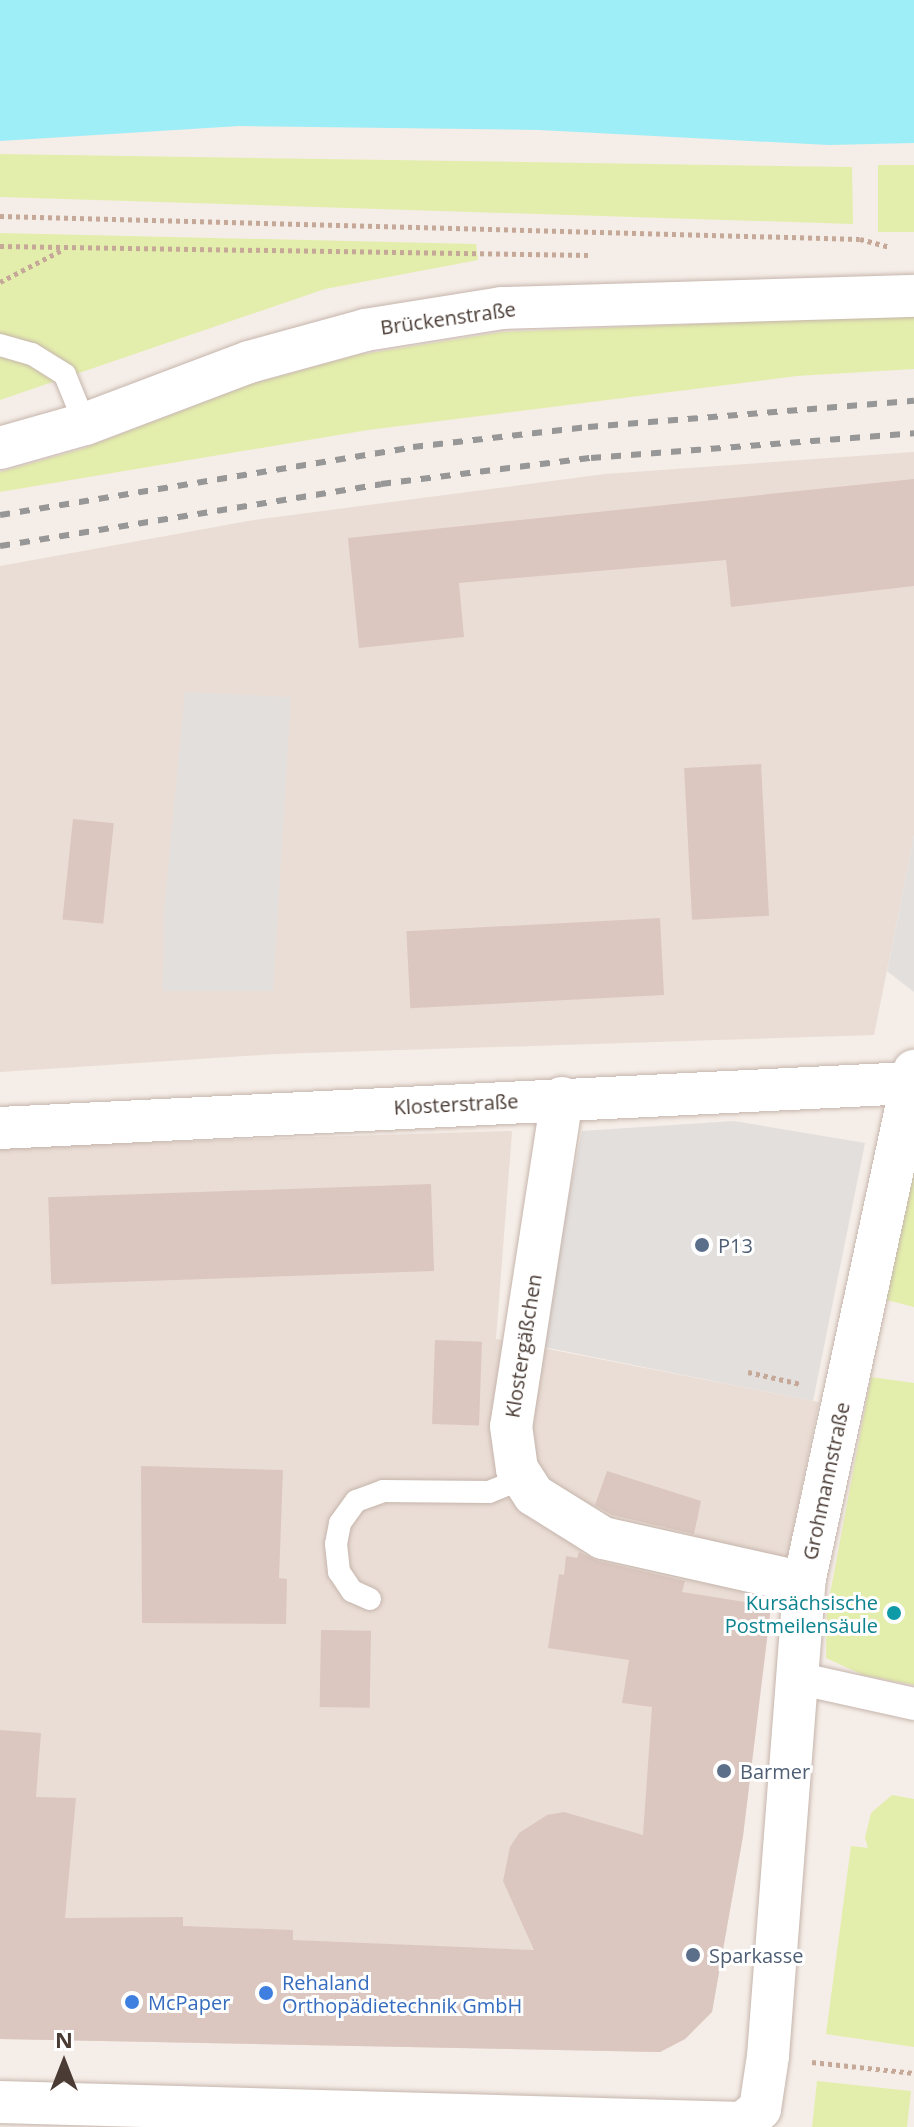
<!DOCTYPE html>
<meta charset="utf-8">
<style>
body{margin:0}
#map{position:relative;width:914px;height:2127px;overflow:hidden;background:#f5ede7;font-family:"Open Sans",sans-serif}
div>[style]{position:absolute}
.residential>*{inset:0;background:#eaddd5}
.green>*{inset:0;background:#e4eeac;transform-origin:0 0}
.parking>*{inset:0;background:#e3dfdd}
.water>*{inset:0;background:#9eeef8}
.building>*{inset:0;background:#dbc7bf;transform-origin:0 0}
.path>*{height:5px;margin-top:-2.5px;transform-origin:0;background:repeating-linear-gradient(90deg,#c5a898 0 4px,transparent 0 8px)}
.roads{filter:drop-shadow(0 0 2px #c5b5ac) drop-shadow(0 0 2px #c5b5ac)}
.service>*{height:22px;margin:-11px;padding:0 11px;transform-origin:11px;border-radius:11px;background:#fff}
.pedestrian>*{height:32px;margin:-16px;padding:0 16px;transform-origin:16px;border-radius:16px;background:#fff}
.minor>*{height:42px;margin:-21px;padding:0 21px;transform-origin:21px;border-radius:21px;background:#fff}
.rail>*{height:6px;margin-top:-3px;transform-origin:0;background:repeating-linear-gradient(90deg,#979797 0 10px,transparent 0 20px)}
.dots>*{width:22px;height:22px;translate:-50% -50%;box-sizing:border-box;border:4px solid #fff;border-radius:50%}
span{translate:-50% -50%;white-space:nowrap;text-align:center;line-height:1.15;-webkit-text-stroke:6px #fff;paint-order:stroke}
.street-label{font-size:20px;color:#4a3c35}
.service-label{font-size:20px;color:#4e5e75}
.left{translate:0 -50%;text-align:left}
.culture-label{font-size:20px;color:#0d838f}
.right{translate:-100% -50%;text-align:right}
.shop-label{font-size:20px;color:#366cbe}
.north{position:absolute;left:24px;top:2023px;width:80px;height:80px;-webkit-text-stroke:6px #fff;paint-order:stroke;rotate:0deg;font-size:22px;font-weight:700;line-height:32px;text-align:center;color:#4a3c35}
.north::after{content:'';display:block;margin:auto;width:28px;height:36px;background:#4a3c35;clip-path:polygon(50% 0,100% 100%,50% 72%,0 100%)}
</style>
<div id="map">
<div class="residential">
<div style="clip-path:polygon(914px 452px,914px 835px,874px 1035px,276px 1054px,0 1072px,0 566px,254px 520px,605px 474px)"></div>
<div style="clip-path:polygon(512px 1131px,496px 1339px,819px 1402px,788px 1555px,771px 1606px,743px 1836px,712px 2012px,685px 2039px,660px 2052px,0 2039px,0 1147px)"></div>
</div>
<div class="green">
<div style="clip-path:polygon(0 154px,852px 167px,853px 224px,0 197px)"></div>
<div style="left:878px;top:165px;width:36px;height:67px"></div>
<div style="clip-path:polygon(0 233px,476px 244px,478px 260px,325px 289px,0 400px)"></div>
<div style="clip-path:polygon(914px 315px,914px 369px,797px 376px,368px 430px,0 492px,0 472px,82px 449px,252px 384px,357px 355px,502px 332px)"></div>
<div style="clip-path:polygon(914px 1150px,914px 1307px,883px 1299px)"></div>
<div style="clip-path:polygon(871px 1377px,914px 1383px,914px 1685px,863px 1675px,826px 1658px,827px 1610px)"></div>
<div style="clip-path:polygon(892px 1795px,914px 1799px,914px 2047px,826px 2034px,851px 1846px,868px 1848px,865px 1838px,871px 1813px)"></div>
<div style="clip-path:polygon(817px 2081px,911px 2091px,907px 2127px,812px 2127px)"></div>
</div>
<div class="parking">
<div style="clip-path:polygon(185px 692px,291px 697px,273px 991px,163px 991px,164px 910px)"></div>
<div style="clip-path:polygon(914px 835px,914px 992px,887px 971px)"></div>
<div style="clip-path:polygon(734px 1121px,865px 1143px,813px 1401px,539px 1346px,582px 1131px)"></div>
</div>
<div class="water">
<div style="clip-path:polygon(0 0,914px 0,914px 143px,829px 145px,539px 130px,239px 126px,0 141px)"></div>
</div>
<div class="building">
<div style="clip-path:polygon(914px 479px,914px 586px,731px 607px,726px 560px,459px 583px,464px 637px,359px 648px,348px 538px)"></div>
<div style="left:761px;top:764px;width:152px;height:77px;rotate:87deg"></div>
<div style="left:73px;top:819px;width:41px;height:101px;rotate:6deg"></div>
<div style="left:660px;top:918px;width:77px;height:254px;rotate:87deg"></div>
<div style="left:431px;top:1184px;width:87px;height:383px;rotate:88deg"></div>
<div style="left:435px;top:1340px;width:47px;height:84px;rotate:2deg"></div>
<div style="clip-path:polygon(141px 1466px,283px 1470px,279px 1578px,287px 1579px,286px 1624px,142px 1623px)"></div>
<div style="clip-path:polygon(607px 1471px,701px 1501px,694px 1534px,612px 1515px,595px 1505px)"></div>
<div style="clip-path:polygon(579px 1552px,598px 1561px,685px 1581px,682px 1592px,771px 1606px,743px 1836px,712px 2012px,685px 2039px,660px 2052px,0 2039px,0 1730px,41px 1733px,36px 1797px,76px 1798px,65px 1918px,183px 1917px,183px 1926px,293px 1930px,293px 1940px,534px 1950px,503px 1881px,510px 1847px,519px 1833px,547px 1815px,564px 1812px,643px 1835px,652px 1707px,622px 1703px,629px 1660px,548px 1648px,559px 1574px,564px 1575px,566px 1556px,577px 1558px)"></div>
<div style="left:321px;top:1630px;width:50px;height:77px;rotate:1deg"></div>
</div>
<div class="path">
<div style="left:0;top:216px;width:860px;rotate:1.53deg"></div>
<div style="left:860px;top:239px;width:30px;rotate:15deg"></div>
<div style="left:0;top:246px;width:591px;rotate:0.87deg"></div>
<div style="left:0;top:282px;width:70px;rotate:-27.3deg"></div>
<div style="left:748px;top:1372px;width:54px;rotate:12.8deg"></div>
<div style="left:812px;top:2062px;width:103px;rotate:6.2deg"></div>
</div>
<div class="roads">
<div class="service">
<div style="left:0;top:345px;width:33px;rotate:16deg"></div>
<div style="left:32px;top:354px;width:39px;rotate:32deg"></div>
<div style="left:65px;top:375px;width:53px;rotate:67.8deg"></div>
<div style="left:370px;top:1599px;width:20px;rotate:-156deg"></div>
<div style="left:352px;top:1591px;width:23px;rotate:-124deg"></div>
<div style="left:339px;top:1572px;width:28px;rotate:-96deg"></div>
<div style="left:336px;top:1544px;width:21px;rotate:-79deg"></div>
<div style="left:340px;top:1523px;width:27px;rotate:-54deg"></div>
<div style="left:356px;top:1501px;width:29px;rotate:-20deg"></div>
<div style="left:383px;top:1491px;width:106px;rotate:0.5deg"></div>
<div style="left:489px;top:1492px;width:37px;rotate:-22deg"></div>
</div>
<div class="pedestrian">
<div style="left:797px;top:1678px;width:120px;rotate:12.5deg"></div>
</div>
<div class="minor">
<div style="left:0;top:448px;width:88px;rotate:-15.8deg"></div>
<div style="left:85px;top:424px;width:175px;rotate:-20.7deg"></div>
<div style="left:249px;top:362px;width:120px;rotate:-15.4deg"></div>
<div style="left:365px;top:330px;width:139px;rotate:-9.1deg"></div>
<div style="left:502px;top:308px;width:412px;rotate:-1.7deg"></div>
<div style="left:562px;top:1098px;width:332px;rotate:98.8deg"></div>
<div style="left:511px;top:1426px;width:43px;rotate:82.1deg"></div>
<div style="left:517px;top:1469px;width:31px;rotate:57deg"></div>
<div style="left:534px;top:1495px;width:81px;rotate:31.9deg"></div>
<div style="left:603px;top:1538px;width:206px;rotate:12.6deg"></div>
<div style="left:0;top:1128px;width:912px;rotate:-2.83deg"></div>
<div style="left:0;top:2102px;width:742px;rotate:1.62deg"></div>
<div style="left:742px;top:2123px;width:23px;rotate:-38deg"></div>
<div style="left:760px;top:2109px;width:54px;rotate:-81.4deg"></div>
<div style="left:768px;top:2056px;width:474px;rotate:-85.6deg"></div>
<div style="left:804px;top:1583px;width:524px;rotate:-77.87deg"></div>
</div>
</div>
<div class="rail">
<div style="left:0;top:515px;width:419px;rotate:-9.3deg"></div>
<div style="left:413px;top:447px;width:176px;rotate:-6.5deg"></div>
<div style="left:588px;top:427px;width:327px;rotate:-4.6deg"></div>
<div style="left:0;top:546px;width:386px;rotate:-9.2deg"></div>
<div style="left:381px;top:484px;width:212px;rotate:-7.1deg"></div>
<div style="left:591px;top:458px;width:324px;rotate:-4.4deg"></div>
</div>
<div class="dots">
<div style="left:702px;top:1245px;background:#5c6f8a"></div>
<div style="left:894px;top:1613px;background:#0f9aa8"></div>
<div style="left:724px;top:1771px;background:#5c6f8a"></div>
<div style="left:693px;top:1955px;background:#5c6f8a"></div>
<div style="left:266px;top:1993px;background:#3f7fe0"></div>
<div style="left:132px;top:2002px;background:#3f7fe0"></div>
</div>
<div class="street-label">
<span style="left:448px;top:318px;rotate:-8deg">Brückenstraße</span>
<span style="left:456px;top:1104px;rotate:-3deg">Klosterstraße</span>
<span style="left:523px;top:1346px;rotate:-81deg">Klostergäßchen</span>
<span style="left:826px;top:1481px;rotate:-78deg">Grohmannstraße</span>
</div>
<div class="service-label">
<span class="left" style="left:718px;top:1245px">P13</span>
<span class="left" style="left:740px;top:1771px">Barmer</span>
<span class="left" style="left:709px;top:1955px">Sparkasse</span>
</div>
<div class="culture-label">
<span class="right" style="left:878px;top:1614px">Kursächsische<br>Postmeilensäule</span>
</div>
<div class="shop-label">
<span class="left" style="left:282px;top:1994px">Rehaland<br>Orthopädietechnik GmbH</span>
<span class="left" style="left:148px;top:2002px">McPaper</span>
</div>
<div class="north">N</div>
</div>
